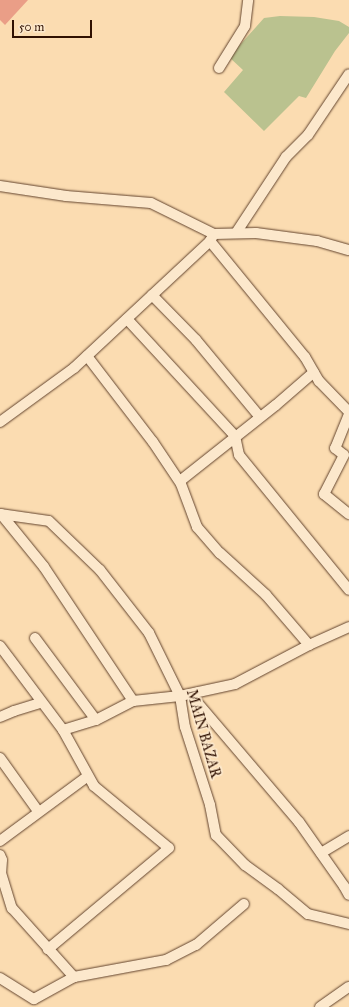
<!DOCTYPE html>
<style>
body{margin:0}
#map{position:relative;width:349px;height:1007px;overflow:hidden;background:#fbdcb1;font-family:"IM FELL Great Primer",serif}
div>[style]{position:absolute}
.green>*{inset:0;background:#bac28f}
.building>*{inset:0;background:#ea9e87}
.roads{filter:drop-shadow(0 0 1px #63442e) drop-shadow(0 0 1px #63442e)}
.street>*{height:10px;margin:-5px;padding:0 5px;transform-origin:5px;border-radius:5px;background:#fce8cc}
span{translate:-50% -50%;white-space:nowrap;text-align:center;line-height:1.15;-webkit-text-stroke:3.5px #fce8cc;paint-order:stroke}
.street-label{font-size:14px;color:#301102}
.scale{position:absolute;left:12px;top:20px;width:80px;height:18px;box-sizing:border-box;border:2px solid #301102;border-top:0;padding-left:5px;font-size:12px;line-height:14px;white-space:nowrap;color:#301102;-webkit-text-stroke:3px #fce8cc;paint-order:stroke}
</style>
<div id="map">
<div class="green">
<div style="clip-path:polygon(280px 16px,314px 17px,339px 21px,349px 27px,349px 33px,335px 51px,306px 98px,299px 96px,264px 131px,224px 92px,243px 70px,229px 57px,264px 18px)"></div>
</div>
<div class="building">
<div style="clip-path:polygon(0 0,28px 0,5px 25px,0 20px)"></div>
</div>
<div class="roads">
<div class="street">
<div style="left:219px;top:68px;width:49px;rotate:-58.2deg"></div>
<div style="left:245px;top:26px;width:26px;rotate:-83deg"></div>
<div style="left:0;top:186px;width:67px;rotate:8.6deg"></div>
<div style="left:66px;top:196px;width:85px;rotate:4.7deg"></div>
<div style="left:151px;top:203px;width:70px;rotate:26.2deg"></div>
<div style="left:214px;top:234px;width:42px;rotate:-1.4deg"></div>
<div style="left:256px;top:233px;width:62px;rotate:7.5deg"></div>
<div style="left:317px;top:241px;width:33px;rotate:16deg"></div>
<div style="left:236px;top:233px;width:91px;rotate:-56.7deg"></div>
<div style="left:286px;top:157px;width:31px;rotate:-45deg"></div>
<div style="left:308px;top:135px;width:73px;rotate:-56.1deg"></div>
<div style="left:210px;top:241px;width:150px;rotate:50.7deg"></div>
<div style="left:305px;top:357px;width:28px;rotate:60deg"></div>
<div style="left:319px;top:381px;width:43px;rotate:45.9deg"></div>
<div style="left:152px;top:295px;width:63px;rotate:45.6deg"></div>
<div style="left:196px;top:340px;width:100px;rotate:50.3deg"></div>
<div style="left:127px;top:319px;width:159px;rotate:47.3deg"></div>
<div style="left:235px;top:436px;width:19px;rotate:78deg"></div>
<div style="left:239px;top:455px;width:174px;rotate:50.8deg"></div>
<div style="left:87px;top:356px;width:108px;rotate:52.5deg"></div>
<div style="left:153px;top:442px;width:50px;rotate:56.3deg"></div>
<div style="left:181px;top:484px;width:46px;rotate:69.6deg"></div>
<div style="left:197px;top:527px;width:35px;rotate:49deg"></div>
<div style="left:220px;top:553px;width:62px;rotate:42.4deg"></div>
<div style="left:266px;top:595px;width:66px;rotate:49.3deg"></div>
<div style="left:309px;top:645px;width:44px;rotate:-24.2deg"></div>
<div style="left:349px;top:414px;width:37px;rotate:112deg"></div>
<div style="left:335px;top:448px;width:11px;rotate:38deg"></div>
<div style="left:344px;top:455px;width:44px;rotate:117.1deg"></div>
<div style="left:324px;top:494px;width:32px;rotate:39deg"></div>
<div style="left:0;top:422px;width:92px;rotate:-36.1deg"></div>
<div style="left:74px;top:368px;width:186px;rotate:-43deg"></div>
<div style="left:210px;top:241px;width:8px;rotate:-60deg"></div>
<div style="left:180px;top:481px;width:122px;rotate:-38.4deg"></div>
<div style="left:276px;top:405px;width:50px;rotate:-41deg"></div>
<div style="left:0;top:514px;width:49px;rotate:8.1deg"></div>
<div style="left:49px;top:521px;width:71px;rotate:43.9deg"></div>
<div style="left:100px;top:570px;width:80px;rotate:52.1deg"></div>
<div style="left:149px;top:633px;width:70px;rotate:63.8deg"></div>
<div style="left:180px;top:696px;width:31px;rotate:81deg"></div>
<div style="left:185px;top:727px;width:82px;rotate:72.2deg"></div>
<div style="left:210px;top:805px;width:31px;rotate:79deg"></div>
<div style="left:216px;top:835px;width:42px;rotate:46deg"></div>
<div style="left:245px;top:865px;width:41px;rotate:36deg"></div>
<div style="left:278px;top:889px;width:39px;rotate:40deg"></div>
<div style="left:308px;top:914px;width:42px;rotate:13.7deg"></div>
<div style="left:1px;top:514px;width:68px;rotate:50.9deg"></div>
<div style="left:44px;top:567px;width:161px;rotate:56.4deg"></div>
<div style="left:35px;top:638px;width:102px;rotate:53.4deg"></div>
<div style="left:0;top:646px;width:105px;rotate:53.1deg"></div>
<div style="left:63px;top:730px;width:64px;rotate:61deg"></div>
<div style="left:94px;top:786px;width:97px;rotate:39.6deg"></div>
<div style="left:169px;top:848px;width:158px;rotate:140.1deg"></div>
<div style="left:190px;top:694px;width:168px;rotate:49.6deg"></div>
<div style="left:299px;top:822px;width:78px;rotate:54.9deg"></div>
<div style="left:344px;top:886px;width:10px;rotate:61deg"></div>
<div style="left:0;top:717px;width:15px;rotate:-23deg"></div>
<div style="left:14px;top:711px;width:28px;rotate:-17deg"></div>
<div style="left:63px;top:730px;width:34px;rotate:-17deg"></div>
<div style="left:96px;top:720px;width:42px;rotate:-27.2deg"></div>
<div style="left:133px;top:701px;width:47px;rotate:-6.1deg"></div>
<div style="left:180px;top:696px;width:56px;rotate:-12.3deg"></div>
<div style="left:235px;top:684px;width:84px;rotate:-27.8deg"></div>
<div style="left:0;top:758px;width:65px;rotate:54.4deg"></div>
<div style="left:0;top:841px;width:109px;rotate:-36.5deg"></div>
<div style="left:321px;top:853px;width:33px;rotate:-31deg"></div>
<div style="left:0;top:855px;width:5px;rotate:68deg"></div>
<div style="left:2px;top:860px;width:13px;rotate:94deg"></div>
<div style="left:1px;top:873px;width:37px;rotate:73deg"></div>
<div style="left:12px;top:908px;width:93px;rotate:48.1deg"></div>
<div style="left:0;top:978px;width:40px;rotate:32deg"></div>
<div style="left:34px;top:999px;width:46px;rotate:-28.8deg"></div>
<div style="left:74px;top:977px;width:94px;rotate:-10.5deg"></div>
<div style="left:166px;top:960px;width:34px;rotate:-27deg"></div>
<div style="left:196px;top:945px;width:63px;rotate:-40.5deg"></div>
<div style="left:320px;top:1007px;width:35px;rotate:-35deg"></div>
</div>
</div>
<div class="street-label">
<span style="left:203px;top:734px;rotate:74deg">MAIN BAZAR</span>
</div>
<div class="scale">50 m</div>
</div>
